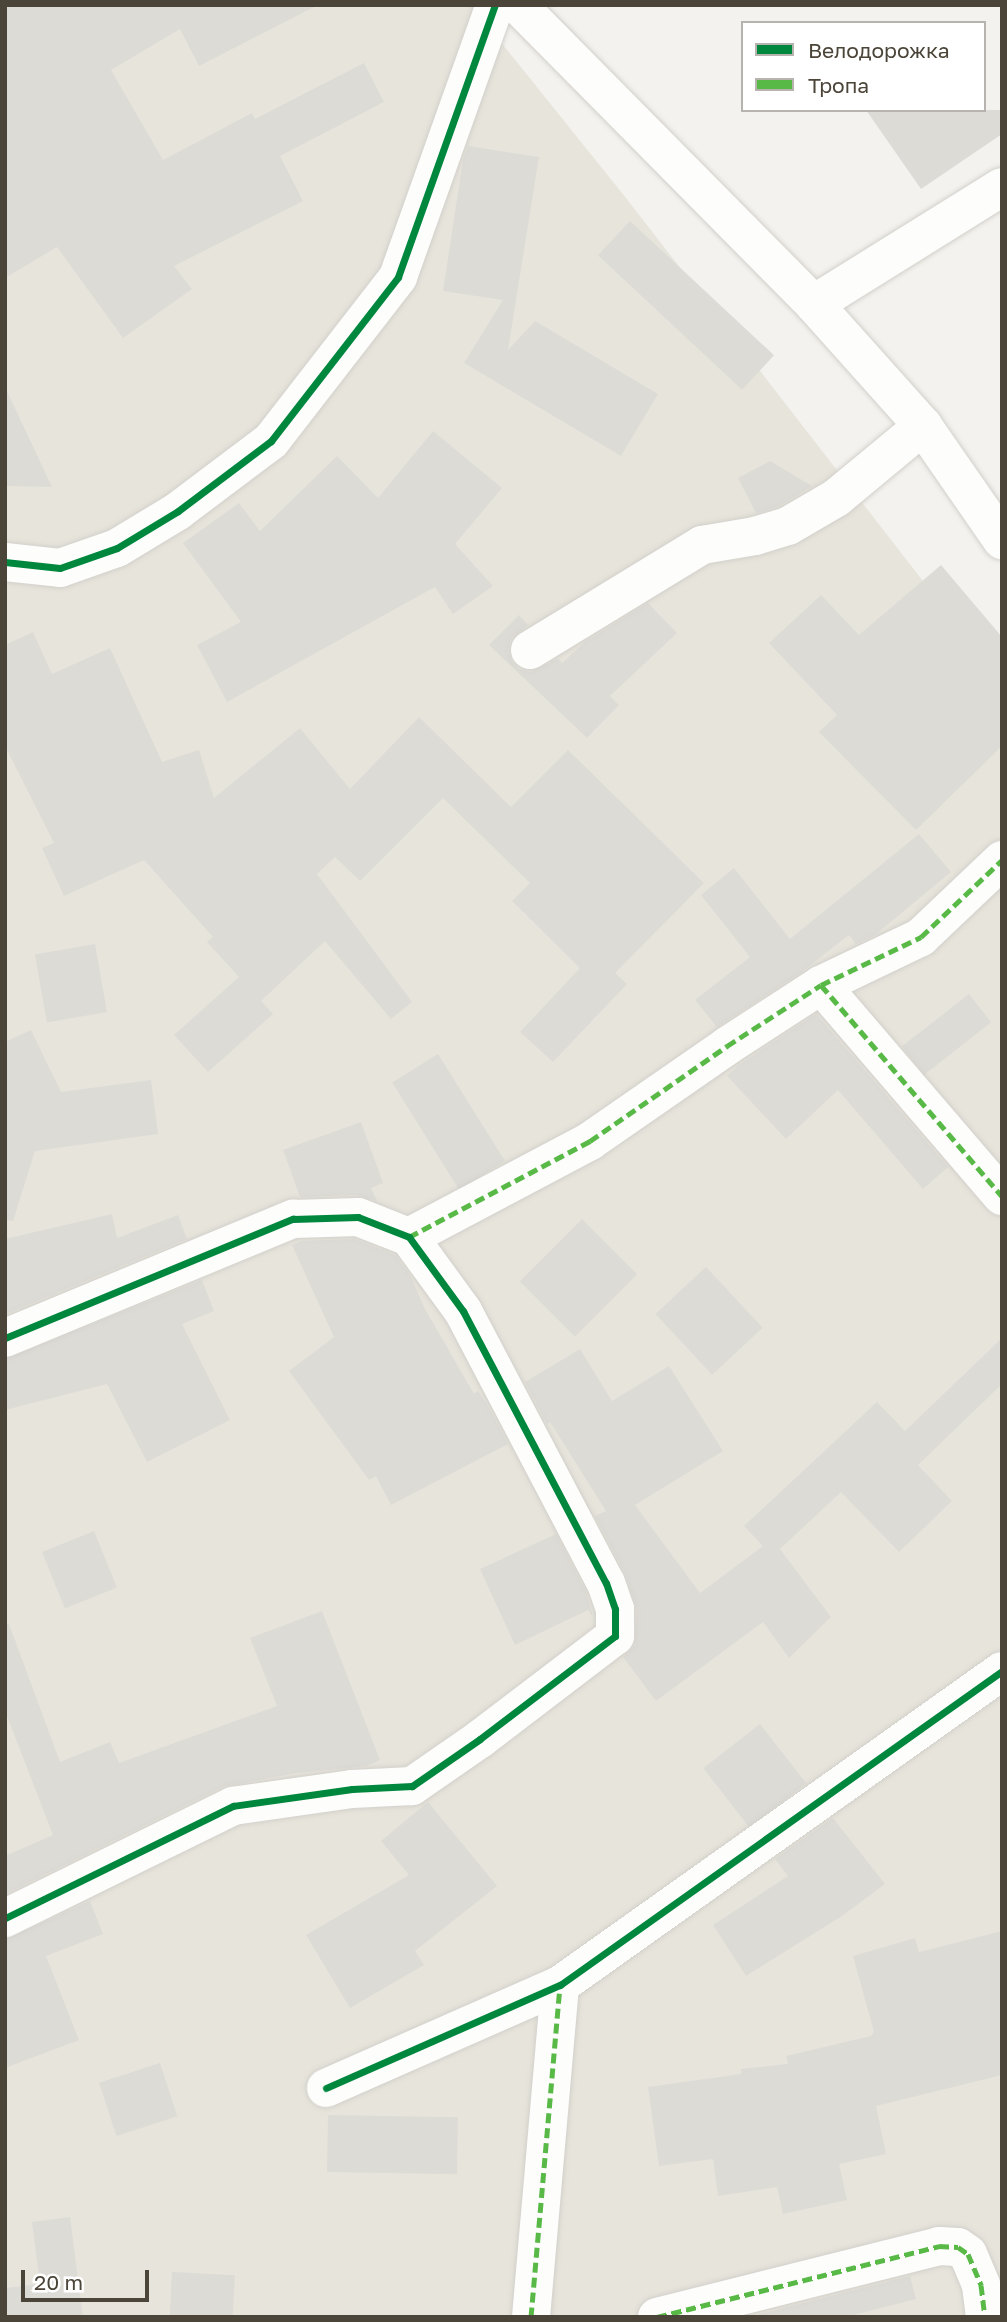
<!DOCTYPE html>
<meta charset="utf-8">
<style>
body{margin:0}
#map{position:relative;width:1007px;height:2322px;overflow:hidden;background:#f4f2ee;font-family:"Golos Text",sans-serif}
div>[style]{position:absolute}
.residential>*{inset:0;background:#e7e4db}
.building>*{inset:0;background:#dddbd6;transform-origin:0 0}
.roads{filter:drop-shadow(0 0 2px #d2d0cb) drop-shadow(0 0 2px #d2d0cb)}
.street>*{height:38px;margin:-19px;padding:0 19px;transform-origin:19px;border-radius:19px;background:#fdfdfc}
.quiet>*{height:5px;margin-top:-2.5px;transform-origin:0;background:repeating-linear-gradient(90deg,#58b947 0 10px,transparent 0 15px)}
.cycleway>*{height:7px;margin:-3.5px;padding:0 3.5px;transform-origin:3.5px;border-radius:3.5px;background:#00873e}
span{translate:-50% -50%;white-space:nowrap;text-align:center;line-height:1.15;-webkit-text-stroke:5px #fff;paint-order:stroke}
.frame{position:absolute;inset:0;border:7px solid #4b4438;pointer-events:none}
.legend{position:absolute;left:741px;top:21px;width:245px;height:91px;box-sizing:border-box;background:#fff;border:2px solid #b7b4af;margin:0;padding:9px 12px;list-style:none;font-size:21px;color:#4b4438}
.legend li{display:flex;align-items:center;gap:14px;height:35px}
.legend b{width:35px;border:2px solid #b7b4af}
.scale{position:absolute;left:21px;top:2270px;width:128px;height:32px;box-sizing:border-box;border:4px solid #4b4438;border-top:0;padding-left:9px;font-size:21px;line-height:24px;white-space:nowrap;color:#4b4438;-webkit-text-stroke:5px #fff;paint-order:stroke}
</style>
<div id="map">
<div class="residential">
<div style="clip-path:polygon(5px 5px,471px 5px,626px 198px,1002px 683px,1002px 2317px,5px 2317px)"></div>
</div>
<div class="building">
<div style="clip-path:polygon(5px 5px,318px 5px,199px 66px,180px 29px,111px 70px,163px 160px,252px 113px,255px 119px,364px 63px,384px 102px,280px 156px,303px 201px,174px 266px,192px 289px,123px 338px,57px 247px,5px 278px)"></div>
<div style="clip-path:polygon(866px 110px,1002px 110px,1002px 134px,921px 189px)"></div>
<div style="clip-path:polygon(468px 146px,539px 157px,508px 350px,535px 321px,658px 394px,621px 456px,464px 363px,503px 300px,443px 291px,463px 160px)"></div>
<div style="left:630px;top:221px;width:197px;height:47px;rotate:43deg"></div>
<div style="clip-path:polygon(5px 387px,52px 487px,5px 486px)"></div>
<div style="clip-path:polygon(433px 431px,502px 488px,455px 544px,493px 586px,453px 614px,435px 587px,227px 702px,197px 645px,241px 622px,183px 543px,239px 503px,260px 531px,337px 456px,378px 498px)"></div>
<div style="clip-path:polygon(770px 461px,812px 486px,779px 506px,756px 513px,738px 478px)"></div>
<div style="clip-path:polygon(941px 565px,1002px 637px,1002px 746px,916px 830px,819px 732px,837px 715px,769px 643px,821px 595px,859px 635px)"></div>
<div style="clip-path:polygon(648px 603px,677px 633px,610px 696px,619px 705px,587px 738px,489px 645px,519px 615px,528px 625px,511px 639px,508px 651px,512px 662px,519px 669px,531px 672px,558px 659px,562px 663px,585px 642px)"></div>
<div style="clip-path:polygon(33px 632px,52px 674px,110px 648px,162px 762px,199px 750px,214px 798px,300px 728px,350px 789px,419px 717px,511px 807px,568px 750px,704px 883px,615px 973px,627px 984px,553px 1062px,520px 1032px,580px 968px,512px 901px,530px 883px,443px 798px,360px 881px,335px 857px,317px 874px,412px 1002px,391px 1019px,325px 941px,261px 1001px,273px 1014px,208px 1072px,174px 1035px,239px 977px,207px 942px,213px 937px,144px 860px,64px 896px,42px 848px,54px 843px,5px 746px,5px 645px)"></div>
<div style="clip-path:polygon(919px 834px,951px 872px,875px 935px,856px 944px,849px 935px,803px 971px,717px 1027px,695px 1000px,750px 957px,701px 895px,734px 868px,790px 939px)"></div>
<div style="left:95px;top:944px;width:69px;height:61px;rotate:80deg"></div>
<div style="left:969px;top:994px;width:36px;height:85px;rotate:52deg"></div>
<div style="clip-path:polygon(816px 1014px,948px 1167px,923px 1189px,838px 1090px,786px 1139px,727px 1076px,739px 1065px)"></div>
<div style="clip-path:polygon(31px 1030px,61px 1092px,151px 1080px,158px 1134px,35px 1151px,13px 1221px,5px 1220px,5px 1042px)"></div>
<div style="left:438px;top:1054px;width:126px;height:54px;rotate:58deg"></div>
<div style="clip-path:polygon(361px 1122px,383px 1183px,371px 1188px,377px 1201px,357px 1195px,300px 1197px,283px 1150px)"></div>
<div style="clip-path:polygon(112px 1214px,117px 1238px,178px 1215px,187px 1239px,5px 1314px,5px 1239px)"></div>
<div style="left:582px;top:1219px;width:78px;height:88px;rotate:45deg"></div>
<div style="clip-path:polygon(354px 1239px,395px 1255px,410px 1275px,425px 1309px,474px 1394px,478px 1391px,488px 1406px,508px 1444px,391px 1505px,376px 1476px,369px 1480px,289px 1371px,334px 1337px,292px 1245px,302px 1241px)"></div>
<div style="left:706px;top:1267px;width:83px;height:69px;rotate:47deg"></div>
<div style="clip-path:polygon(202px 1280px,214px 1311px,182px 1324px,230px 1420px,147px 1462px,107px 1384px,5px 1410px,5px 1359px)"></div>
<div style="clip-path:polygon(1002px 1338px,1002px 1384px,918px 1465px,952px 1501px,899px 1552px,841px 1492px,780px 1549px,831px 1617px,789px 1658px,763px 1622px,656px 1701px,623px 1657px,635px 1645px,637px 1609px,625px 1573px,595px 1516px,606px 1511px,550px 1422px,547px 1424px,525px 1382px,580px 1349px,612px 1401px,669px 1366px,723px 1451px,635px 1505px,700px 1593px,763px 1546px,744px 1526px,877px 1402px,905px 1431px)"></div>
<div style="left:94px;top:1531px;width:61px;height:56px;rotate:68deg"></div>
<div style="clip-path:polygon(556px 1534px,586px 1592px,593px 1617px,588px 1610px,515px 1645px,480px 1569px)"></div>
<div style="clip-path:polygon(322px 1611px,380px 1760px,367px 1766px,297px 1773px,224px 1786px,5px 1894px,5px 1856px,53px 1835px,5px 1711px,5px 1624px,9px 1624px,60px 1762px,110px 1742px,119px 1763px,277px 1706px,250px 1638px)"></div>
<div style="left:760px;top:1724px;width:75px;height:72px;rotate:52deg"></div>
<div style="clip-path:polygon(428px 1802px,497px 1886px,415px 1951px,424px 1965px,350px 2008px,306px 1935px,409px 1875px,381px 1841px)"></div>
<div style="clip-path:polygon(833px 1818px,885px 1884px,842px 1916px,746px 1976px,713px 1925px,788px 1876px,775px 1859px)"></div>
<div style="clip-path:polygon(90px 1901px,103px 1934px,46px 1956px,79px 2040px,5px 2068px,5px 1940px)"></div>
<div style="clip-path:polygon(1002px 1931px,1002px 2075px,876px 2106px,886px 2154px,839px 2164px,847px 2200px,783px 2214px,777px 2187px,718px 2196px,713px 2159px,659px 2166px,648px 2087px,741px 2074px,741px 2069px,788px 2064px,786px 2056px,871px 2036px,874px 2032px,853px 1956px,915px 1938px,919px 1952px)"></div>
<div style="left:160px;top:2063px;width:56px;height:64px;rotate:72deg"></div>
<div style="left:328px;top:2115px;width:130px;height:57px;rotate:1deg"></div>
<div style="clip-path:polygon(70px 2217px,83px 2317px,5px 2317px,5px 2288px,40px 2284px,32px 2222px)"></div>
<div style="left:172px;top:2272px;width:63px;height:45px;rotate:3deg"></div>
<div style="clip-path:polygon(910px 2276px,916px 2299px,846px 2317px,749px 2317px)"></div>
</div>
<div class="roads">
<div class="street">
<div style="left:518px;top:5px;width:421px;rotate:45.3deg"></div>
<div style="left:814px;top:304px;width:164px;rotate:48.2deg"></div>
<div style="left:923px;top:426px;width:139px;rotate:55.3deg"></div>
<div style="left:814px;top:304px;width:221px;rotate:-31.9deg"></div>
<div style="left:5px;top:562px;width:55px;rotate:6.2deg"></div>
<div style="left:60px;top:568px;width:60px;rotate:-19.3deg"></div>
<div style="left:117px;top:548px;width:71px;rotate:-31.2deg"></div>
<div style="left:178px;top:511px;width:116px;rotate:-37deg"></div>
<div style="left:271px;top:441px;width:207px;rotate:-52.2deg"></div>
<div style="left:398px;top:277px;width:289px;rotate:-70.4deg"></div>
<div style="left:530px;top:650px;width:202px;rotate:-31.4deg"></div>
<div style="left:702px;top:545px;width:54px;rotate:-9.6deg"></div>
<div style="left:755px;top:536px;width:34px;rotate:-17deg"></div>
<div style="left:788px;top:526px;width:56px;rotate:-30.3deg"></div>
<div style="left:836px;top:498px;width:113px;rotate:-39.6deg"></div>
<div style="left:821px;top:985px;width:278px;rotate:49.4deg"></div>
<div style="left:409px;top:1237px;width:205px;rotate:-27.9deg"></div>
<div style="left:590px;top:1141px;width:167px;rotate:-34.7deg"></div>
<div style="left:727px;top:1046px;width:112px;rotate:-33deg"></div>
<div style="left:821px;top:985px;width:111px;rotate:-25.6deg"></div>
<div style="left:921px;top:937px;width:112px;rotate:-43.5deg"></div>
<div style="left:5px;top:1338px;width:312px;rotate:-22.5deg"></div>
<div style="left:293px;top:1219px;width:65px;rotate:-1.8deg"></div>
<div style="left:358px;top:1217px;width:55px;rotate:21.4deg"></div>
<div style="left:409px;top:1237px;width:92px;rotate:53.9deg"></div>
<div style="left:463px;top:1311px;width:307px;rotate:62.3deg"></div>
<div style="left:606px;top:1583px;width:28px;rotate:71deg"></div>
<div style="left:615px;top:1609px;width:27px;rotate:90deg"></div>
<div style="left:615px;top:1636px;width:170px;rotate:142.7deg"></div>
<div style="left:480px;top:1739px;width:83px;rotate:145.3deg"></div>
<div style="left:412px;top:1786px;width:60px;rotate:177.1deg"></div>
<div style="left:352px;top:1789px;width:120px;rotate:171.9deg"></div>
<div style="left:233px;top:1806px;width:254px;rotate:153.8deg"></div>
<div style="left:326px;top:2088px;width:256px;rotate:-23.8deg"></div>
<div style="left:560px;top:1985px;width:542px;rotate:-35.39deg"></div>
<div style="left:531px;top:2317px;width:333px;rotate:-85deg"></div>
<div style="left:657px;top:2317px;width:291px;rotate:-14.1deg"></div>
<div style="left:939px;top:2246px;width:19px;rotate:3deg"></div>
<div style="left:958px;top:2247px;width:12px;rotate:35deg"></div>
<div style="left:968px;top:2254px;width:34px;rotate:67deg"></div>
<div style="left:981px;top:2285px;width:32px;rotate:83deg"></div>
</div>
</div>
<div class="quiet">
<div style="left:821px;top:985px;width:278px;rotate:49.4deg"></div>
<div style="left:409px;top:1237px;width:205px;rotate:-27.9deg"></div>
<div style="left:590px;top:1141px;width:167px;rotate:-34.7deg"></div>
<div style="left:727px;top:1046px;width:112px;rotate:-33deg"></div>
<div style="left:821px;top:985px;width:111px;rotate:-25.6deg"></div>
<div style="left:921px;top:937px;width:112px;rotate:-43.5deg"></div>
<div style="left:531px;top:2317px;width:333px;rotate:-85deg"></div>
<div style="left:657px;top:2317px;width:291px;rotate:-14.1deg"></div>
<div style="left:939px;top:2246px;width:19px;rotate:3deg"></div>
<div style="left:958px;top:2247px;width:12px;rotate:35deg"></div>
<div style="left:968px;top:2254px;width:34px;rotate:67deg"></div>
<div style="left:981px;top:2285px;width:32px;rotate:83deg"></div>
</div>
<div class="cycleway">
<div style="left:5px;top:562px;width:55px;rotate:6.2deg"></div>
<div style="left:60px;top:568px;width:60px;rotate:-19.3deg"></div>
<div style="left:117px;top:548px;width:71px;rotate:-31.2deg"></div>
<div style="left:178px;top:511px;width:116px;rotate:-37deg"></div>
<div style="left:271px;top:441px;width:207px;rotate:-52.2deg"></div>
<div style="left:398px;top:277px;width:289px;rotate:-70.4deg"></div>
<div style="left:5px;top:1338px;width:312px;rotate:-22.5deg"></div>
<div style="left:293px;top:1219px;width:65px;rotate:-1.8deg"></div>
<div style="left:358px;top:1217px;width:55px;rotate:21.4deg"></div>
<div style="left:409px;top:1237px;width:92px;rotate:53.9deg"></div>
<div style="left:463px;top:1311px;width:307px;rotate:62.3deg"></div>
<div style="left:606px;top:1583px;width:28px;rotate:71deg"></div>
<div style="left:615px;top:1609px;width:27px;rotate:90deg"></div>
<div style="left:615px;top:1636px;width:170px;rotate:142.7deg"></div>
<div style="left:480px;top:1739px;width:83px;rotate:145.3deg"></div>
<div style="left:412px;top:1786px;width:60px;rotate:177.1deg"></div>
<div style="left:352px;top:1789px;width:120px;rotate:171.9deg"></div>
<div style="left:233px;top:1806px;width:254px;rotate:153.8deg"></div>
<div style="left:326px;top:2088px;width:256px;rotate:-23.8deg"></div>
<div style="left:560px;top:1985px;width:542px;rotate:-35.39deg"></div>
</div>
<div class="frame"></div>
<ul class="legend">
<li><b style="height:9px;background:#00873e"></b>Велодорожка</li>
<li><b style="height:9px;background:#58b947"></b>Тропа</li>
</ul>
<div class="scale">20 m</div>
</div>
